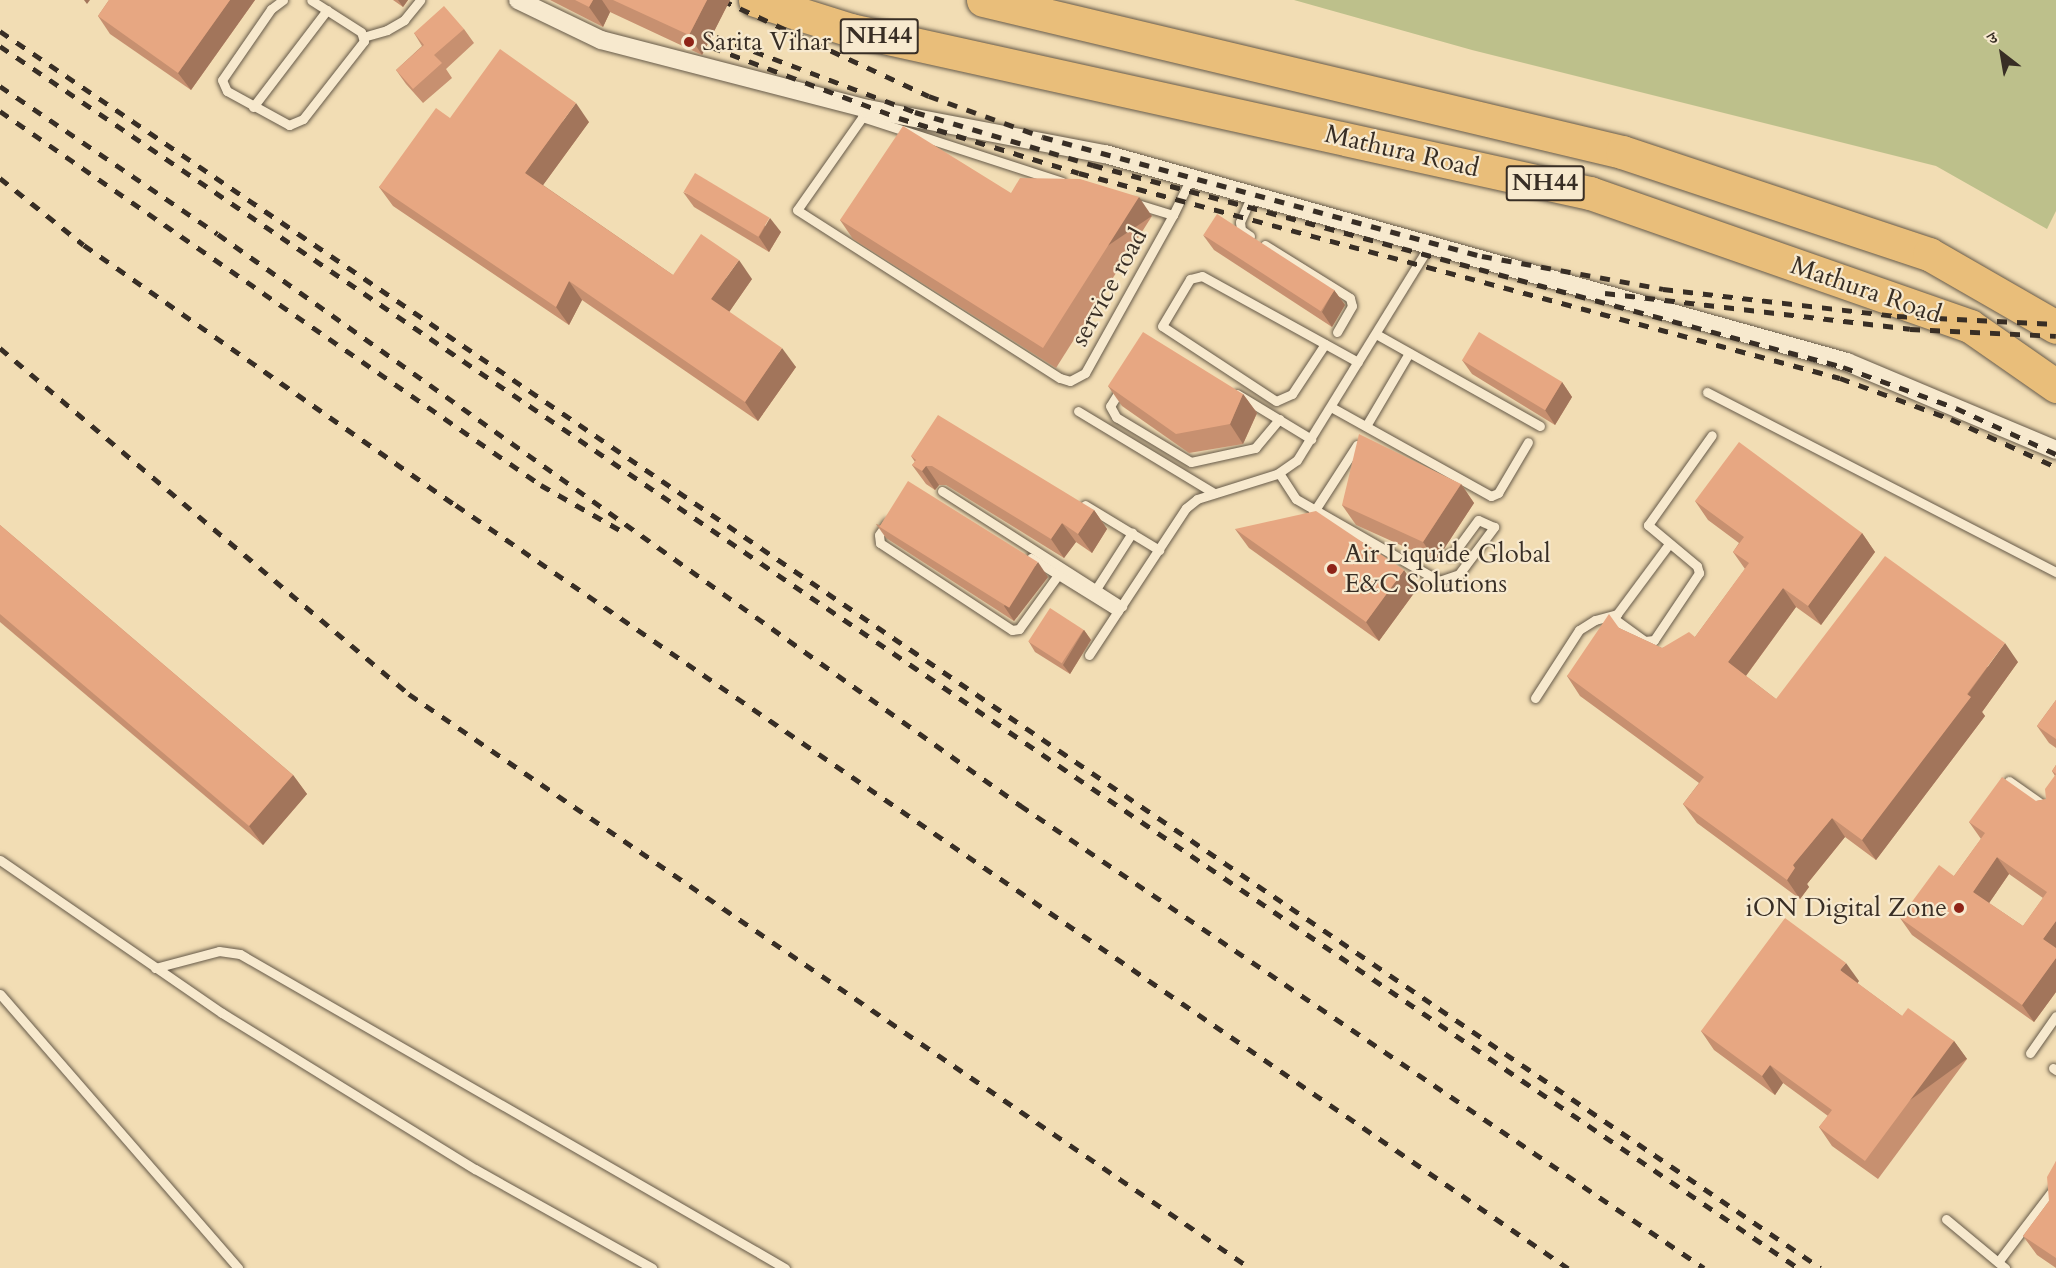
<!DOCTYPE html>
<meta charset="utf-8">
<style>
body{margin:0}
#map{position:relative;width:2056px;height:1268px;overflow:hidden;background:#f2ddb4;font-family:Cardo,"Noto Serif Devanagari",serif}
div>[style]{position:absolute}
.green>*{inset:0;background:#bdc08b}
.roads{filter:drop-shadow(0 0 2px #665a49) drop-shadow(0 0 2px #665a49)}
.lane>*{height:9px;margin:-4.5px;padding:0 4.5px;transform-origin:4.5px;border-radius:4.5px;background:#f7e9ce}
.street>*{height:18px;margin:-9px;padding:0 9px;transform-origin:9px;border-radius:9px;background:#f7e9ce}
.highway>*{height:33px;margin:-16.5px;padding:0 16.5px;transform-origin:16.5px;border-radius:16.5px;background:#e9be7a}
.rail>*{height:4.5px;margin-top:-2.25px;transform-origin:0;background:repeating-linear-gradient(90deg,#382e25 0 10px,transparent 0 20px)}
.wall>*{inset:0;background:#c79070}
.shaded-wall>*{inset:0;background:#a2755b;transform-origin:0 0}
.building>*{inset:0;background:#e7a782;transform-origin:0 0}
.dots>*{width:16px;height:16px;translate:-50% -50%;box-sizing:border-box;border:3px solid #f7e9ce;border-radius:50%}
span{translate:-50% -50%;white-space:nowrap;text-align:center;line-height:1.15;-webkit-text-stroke:4.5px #f7e9ce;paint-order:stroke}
.shield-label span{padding:2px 4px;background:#f7e9ce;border:2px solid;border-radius:4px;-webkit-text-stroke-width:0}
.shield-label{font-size:24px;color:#382e25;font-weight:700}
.poi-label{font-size:26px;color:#382e25}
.left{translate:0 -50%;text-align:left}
.right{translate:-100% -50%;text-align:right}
.street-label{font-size:26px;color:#382e25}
.north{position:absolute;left:1972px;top:24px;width:60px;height:60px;-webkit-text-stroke:4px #f7e9ce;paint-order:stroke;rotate:329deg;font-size:16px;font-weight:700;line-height:24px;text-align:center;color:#382e25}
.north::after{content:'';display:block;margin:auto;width:21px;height:27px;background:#382e25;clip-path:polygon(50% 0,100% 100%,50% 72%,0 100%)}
</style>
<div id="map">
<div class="green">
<div style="clip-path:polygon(1294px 0,2056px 0,2056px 211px,2047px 229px,1936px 166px,1472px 50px)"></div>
</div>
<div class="roads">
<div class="lane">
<div style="left:283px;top:0;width:15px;rotate:143deg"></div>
<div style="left:271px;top:9px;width:86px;rotate:124.6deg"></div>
<div style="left:222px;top:80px;width:12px;rotate:66deg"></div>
<div style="left:227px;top:91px;width:71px;rotate:28.7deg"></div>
<div style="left:289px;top:125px;width:15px;rotate:-23deg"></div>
<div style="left:303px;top:119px;width:99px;rotate:-52deg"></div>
<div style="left:364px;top:41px;width:9px;rotate:-108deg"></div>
<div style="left:361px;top:32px;width:59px;rotate:-147.4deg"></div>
<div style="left:363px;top:37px;width:25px;rotate:-16deg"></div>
<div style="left:387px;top:30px;width:20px;rotate:-30deg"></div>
<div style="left:404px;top:20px;width:26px;rotate:-51deg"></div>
<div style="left:253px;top:107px;width:122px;rotate:-52.7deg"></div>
<div style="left:868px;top:109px;width:123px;rotate:125.1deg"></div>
<div style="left:797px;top:210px;width:312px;rotate:32.6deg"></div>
<div style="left:1060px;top:378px;width:10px;rotate:17deg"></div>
<div style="left:1070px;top:381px;width:17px;rotate:-28deg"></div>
<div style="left:1085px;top:373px;width:181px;rotate:-60.9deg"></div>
<div style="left:1173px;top:215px;width:39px;rotate:-163deg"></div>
<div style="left:862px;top:117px;width:210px;rotate:18deg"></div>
<div style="left:1173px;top:215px;width:41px;rotate:-64.1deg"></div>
<div style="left:1250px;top:236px;width:11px;rotate:-146deg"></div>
<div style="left:1241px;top:230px;width:8px;rotate:-97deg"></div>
<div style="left:1240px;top:222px;width:30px;rotate:-66deg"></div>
<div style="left:1265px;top:245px;width:100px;rotate:31.9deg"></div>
<div style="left:1350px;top:298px;width:8px;rotate:76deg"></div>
<div style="left:1352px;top:306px;width:30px;rotate:120deg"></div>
<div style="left:1376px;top:334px;width:188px;rotate:29.3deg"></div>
<div style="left:1325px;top:344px;width:60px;rotate:123.4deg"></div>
<div style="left:1292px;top:394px;width:17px;rotate:156deg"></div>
<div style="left:1276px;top:401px;width:136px;rotate:-146.7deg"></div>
<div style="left:1162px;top:326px;width:55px;rotate:-59.2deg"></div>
<div style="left:1190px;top:279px;width:12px;rotate:-14deg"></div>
<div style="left:1202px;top:276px;width:178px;rotate:28.9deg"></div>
<div style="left:1122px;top:387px;width:22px;rotate:122deg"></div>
<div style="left:1110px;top:406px;width:13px;rotate:61deg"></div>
<div style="left:1116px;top:417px;width:87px;rotate:31deg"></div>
<div style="left:1191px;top:462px;width:66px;rotate:-12.3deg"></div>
<div style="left:1255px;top:448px;width:38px;rotate:-50deg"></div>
<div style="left:1707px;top:392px;width:393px;rotate:27.3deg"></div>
<div style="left:1237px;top:394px;width:87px;rotate:31.3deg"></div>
<div style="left:1331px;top:407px;width:183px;rotate:29.1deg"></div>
<div style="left:1491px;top:496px;width:8px;rotate:-23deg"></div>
<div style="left:1498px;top:493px;width:59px;rotate:-59.5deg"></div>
<div style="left:1078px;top:411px;width:159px;rotate:31.1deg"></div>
<div style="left:1366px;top:426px;width:85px;rotate:-59.5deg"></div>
<div style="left:1279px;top:473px;width:31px;rotate:57deg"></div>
<div style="left:1296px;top:499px;width:165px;rotate:29.8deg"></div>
<div style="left:1439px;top:581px;width:21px;rotate:-19deg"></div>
<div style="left:1459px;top:574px;width:59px;rotate:-53.3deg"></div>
<div style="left:1494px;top:527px;width:17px;rotate:-156deg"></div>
<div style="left:1478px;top:520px;width:42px;rotate:126.3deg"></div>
<div style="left:1453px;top:554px;width:7px;rotate:172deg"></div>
<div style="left:942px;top:491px;width:214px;rotate:32.6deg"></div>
<div style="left:1085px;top:505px;width:87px;rotate:31.3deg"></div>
<div style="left:1313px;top:513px;width:81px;rotate:-57.1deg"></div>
<div style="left:887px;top:523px;width:14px;rotate:124deg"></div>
<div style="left:879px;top:535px;width:8px;rotate:83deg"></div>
<div style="left:880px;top:543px;width:158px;rotate:33.4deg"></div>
<div style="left:1012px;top:630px;width:7px;rotate:-8deg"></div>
<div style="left:1019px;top:629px;width:67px;rotate:-54.2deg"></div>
<div style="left:1031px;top:558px;width:102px;rotate:31.8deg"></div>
<div style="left:1096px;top:589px;width:67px;rotate:-57.3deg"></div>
<div style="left:1613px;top:618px;width:39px;rotate:36deg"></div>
<div style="left:1645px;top:641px;width:9px;rotate:-6deg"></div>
<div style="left:1654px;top:640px;width:81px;rotate:-56.1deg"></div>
<div style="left:1699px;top:573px;width:7px;rotate:-106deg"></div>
<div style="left:1697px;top:566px;width:64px;rotate:-140.1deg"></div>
<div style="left:1648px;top:525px;width:110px;rotate:-54.6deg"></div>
<div style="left:1089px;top:655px;width:176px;rotate:-56.6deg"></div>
<div style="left:1186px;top:508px;width:14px;rotate:-39deg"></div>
<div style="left:1197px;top:499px;width:84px;rotate:-17.4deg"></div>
<div style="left:1277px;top:474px;width:24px;rotate:-35deg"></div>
<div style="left:1297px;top:460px;width:253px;rotate:-58.3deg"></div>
<div style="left:1535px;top:698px;width:81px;rotate:-57.1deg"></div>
<div style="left:1579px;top:630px;width:19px;rotate:-32deg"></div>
<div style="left:1595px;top:620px;width:23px;rotate:-15deg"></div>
<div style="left:1617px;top:614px;width:87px;rotate:-53.4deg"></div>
<div style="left:2009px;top:781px;width:45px;rotate:35.1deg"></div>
<div style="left:0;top:860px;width:270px;rotate:34.6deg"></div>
<div style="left:222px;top:1013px;width:297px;rotate:31.7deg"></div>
<div style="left:475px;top:1169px;width:203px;rotate:29.2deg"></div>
<div style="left:155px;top:968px;width:66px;rotate:-14.9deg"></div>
<div style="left:219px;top:951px;width:21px;rotate:8deg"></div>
<div style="left:240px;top:954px;width:629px;rotate:29.95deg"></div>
<div style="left:0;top:994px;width:363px;rotate:49deg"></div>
<div style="left:2030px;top:1053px;width:45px;rotate:-54.9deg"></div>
<div style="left:2053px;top:1068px;width:4px;rotate:34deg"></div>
<div style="left:1946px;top:1219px;width:77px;rotate:39.7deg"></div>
<div style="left:1998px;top:1262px;width:96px;rotate:-52.7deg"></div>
</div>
<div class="street">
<div style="left:518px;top:0;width:92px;rotate:25.7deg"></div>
<div style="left:601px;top:40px;width:276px;rotate:14.5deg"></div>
<div style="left:868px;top:109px;width:241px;rotate:10.8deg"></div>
<div style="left:1105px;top:154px;width:771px;rotate:15.66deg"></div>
<div style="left:1847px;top:362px;width:227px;rotate:22.8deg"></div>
</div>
<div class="highway">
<div style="left:755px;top:0;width:101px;rotate:17.4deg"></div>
<div style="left:851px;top:30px;width:757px;rotate:12.44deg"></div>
<div style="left:1590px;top:193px;width:403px;rotate:19.3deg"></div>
<div style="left:1970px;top:326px;width:105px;rotate:34.9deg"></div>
<div style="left:983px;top:0;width:657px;rotate:13.38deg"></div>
<div style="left:1622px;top:152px;width:324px;rotate:18.4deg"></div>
<div style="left:1929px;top:254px;width:146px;rotate:29.9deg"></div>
</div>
</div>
<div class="rail">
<div style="left:722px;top:0;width:228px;rotate:24.9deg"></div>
<div style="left:929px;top:96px;width:121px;rotate:19.8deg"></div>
<div style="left:1043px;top:137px;width:455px;rotate:15.2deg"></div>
<div style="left:1482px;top:256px;width:184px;rotate:10.3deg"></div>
<div style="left:1663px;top:289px;width:236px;rotate:6.6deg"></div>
<div style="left:1897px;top:316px;width:159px;rotate:2.9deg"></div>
<div style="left:698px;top:30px;width:232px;rotate:20.7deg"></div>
<div style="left:915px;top:112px;width:186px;rotate:16.6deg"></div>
<div style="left:1093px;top:165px;width:777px;rotate:15.07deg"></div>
<div style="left:1843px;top:367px;width:120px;rotate:19.9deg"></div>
<div style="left:1956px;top:408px;width:110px;rotate:24.7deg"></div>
<div style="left:0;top:31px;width:2201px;rotate:34.19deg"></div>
<div style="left:693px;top:40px;width:220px;rotate:20.7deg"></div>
<div style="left:899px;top:118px;width:188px;rotate:17deg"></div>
<div style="left:1079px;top:173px;width:788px;rotate:15.08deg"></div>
<div style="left:1840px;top:378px;width:118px;rotate:20.3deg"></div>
<div style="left:1951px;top:419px;width:115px;rotate:24.6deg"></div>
<div style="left:0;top:46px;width:2174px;rotate:34.2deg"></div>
<div style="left:0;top:86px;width:263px;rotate:34.2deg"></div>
<div style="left:218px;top:234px;width:985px;rotate:35.45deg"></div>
<div style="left:1020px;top:805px;width:826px;rotate:34.09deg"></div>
<div style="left:0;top:111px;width:658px;rotate:34.66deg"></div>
<div style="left:541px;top:485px;width:99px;rotate:29.7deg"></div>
<div style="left:0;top:178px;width:107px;rotate:38.6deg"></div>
<div style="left:84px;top:245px;width:454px;rotate:35deg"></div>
<div style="left:456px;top:505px;width:1349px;rotate:34.46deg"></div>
<div style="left:1605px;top:293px;width:307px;rotate:6.7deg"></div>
<div style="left:1910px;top:329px;width:146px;rotate:2.7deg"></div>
<div style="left:0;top:348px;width:536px;rotate:40.23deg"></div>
<div style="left:409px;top:694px;width:1018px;rotate:34.31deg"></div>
</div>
<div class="wall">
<div style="clip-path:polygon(109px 0,255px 0,191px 90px,110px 34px,98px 16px)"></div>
<div style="clip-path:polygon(393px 0,408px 0,403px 7px)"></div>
<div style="clip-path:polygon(550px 0,730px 0,702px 55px,610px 12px,603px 27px)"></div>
<div style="clip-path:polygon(464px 29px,474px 43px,446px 69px,452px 78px,423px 103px,406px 84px,396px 70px,422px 46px,414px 33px)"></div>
<div style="clip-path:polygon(450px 118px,589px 122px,543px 185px,673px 275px,752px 279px,729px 312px,796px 367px,758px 421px,582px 300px,569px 325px,393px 206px,379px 187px)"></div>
<div style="clip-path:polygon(683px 192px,781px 232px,769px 252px,694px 207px)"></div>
<div style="clip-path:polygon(1011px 193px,1152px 216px,1056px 368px,853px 239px,840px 220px)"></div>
<div style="clip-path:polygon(1203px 235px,1334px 290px,1345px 305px,1332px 327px,1214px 250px)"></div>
<div style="clip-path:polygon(1462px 360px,1562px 382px,1572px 397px,1555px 425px,1472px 374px)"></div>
<div style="clip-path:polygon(1108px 386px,1243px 394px,1257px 413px,1243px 444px,1189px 453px,1122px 406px)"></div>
<div style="clip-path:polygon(911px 456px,1094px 510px,1107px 529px,1092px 553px,1076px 542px,1064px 558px,946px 485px,939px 485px,935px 490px,926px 484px,912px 465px,915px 462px)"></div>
<div style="clip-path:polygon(1461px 484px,1474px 503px,1436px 561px,1356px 525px,1342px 505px)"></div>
<div style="clip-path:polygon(1695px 501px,1862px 533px,1875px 552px,1821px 625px,1796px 607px,1746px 676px,1776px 699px,2018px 662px,1982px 712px,1985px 716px,1876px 860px,1845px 837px,1807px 884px,1809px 887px,1800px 899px,1697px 823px,1683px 804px,1699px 783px,1580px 696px,1567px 676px,1619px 628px,1662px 648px,1695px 637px,1745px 569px,1733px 552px,1739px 543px,1708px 520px)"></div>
<div style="clip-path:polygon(876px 524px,1048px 577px,1014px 621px,886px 538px)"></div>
<div style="clip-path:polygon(0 525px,293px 775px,307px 794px,263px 845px,0 622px)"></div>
<div style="clip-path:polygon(1235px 529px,1417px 589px,1379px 641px,1249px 548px)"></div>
<div style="clip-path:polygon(1084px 630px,1091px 640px,1070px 674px,1035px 652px,1029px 642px)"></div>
<div style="clip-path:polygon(2056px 700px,2056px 748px,2049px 743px,2037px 726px)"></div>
<div style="clip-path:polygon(evenodd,2056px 765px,2056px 992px,2034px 1022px,1912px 935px,1900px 918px,1954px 876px,1981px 839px,1969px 822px,2036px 801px,2046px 799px,2055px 776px,2052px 771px,2056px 765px,2009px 874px,2043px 898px,2023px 926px,1989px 903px,2009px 874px)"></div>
<div style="clip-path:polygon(1859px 981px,1857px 983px,1902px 1016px,1954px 1041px,1967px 1059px,1878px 1179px,1832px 1146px,1819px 1127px,1828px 1116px,1783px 1083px,1775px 1095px,1714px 1050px,1701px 1031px)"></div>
<div style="clip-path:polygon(2056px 1161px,2056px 1268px,2037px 1255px,2023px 1236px,2049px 1201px)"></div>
</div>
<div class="shaded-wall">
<div style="clip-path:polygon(84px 0,90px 0,87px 4px)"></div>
<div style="clip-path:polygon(230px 0,255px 0,191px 90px,178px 73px)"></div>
<div style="clip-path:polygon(398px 0,408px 0,403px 7px)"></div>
<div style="clip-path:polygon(593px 0,602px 0,610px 12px,603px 27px,589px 7px)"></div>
<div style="clip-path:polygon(707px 0,730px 0,702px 55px,689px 35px)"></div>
<div style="clip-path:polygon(576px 103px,589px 122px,538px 192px,525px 173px)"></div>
<div style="left:1139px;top:197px;width:23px;height:179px;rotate:56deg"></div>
<div style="clip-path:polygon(770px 218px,781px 232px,769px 252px,759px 237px)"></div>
<div style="clip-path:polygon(739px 260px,752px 279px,725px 318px,711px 299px)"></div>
<div style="clip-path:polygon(569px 281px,582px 300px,569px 325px,556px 307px)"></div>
<div style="clip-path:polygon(1334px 290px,1345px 305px,1332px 327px,1322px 312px)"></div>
<div style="clip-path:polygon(782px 348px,796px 367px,758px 421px,745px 402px)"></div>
<div style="clip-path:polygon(1562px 382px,1572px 397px,1555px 425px,1545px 410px)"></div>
<div style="clip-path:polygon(1243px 394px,1257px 413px,1243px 444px,1230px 424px)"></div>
<div style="clip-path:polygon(926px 466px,939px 485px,935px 490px,922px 471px)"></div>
<div style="clip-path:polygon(1461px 484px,1474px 503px,1436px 561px,1423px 542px)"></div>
<div style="clip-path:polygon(1094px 510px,1107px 529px,1092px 553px,1078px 534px)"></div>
<div style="clip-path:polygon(1062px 523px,1076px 542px,1064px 558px,1051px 539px)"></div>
<div style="clip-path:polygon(1862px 533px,1875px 552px,1821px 625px,1808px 606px)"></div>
<div style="clip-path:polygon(1038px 562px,1048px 577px,1014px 621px,1004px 606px)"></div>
<div style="clip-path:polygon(1404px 570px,1417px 589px,1379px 641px,1366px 622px)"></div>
<div style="clip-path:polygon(1783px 588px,1796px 607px,1742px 681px,1728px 662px)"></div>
<div style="clip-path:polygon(1084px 630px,1091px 640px,1070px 674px,1063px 665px)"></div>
<div style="clip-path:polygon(2005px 643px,2018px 662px,1982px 712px,1985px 716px,1876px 860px,1862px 840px)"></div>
<div style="clip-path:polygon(293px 775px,307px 794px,263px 845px,249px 826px)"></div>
<div style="clip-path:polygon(1832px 818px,1845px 837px,1807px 884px,1809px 887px,1800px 899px,1787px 880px,1793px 865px)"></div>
<div style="clip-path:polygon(1997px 857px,2009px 874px,1985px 909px,1973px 892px)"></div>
<div style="clip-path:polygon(2056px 921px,2056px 955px,2043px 939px)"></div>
<div style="clip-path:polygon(2056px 958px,2056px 992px,2034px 1022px,2022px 1005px)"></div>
<div style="clip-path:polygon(1846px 963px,1859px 981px,1853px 989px,1840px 970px)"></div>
<div style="left:1954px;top:1041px;width:22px;height:149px;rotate:54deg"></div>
<div style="clip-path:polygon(1770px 1065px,1783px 1083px,1775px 1095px,1762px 1076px)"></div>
</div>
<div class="building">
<div style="clip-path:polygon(109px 0,230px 0,178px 73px,98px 16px)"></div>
<div style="clip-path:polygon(575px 0,593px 0,589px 7px)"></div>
<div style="clip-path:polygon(613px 0,707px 0,689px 35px)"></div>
<div style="clip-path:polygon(444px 6px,464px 29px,434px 55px,442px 63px,413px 89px,396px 70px,424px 45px,414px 33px)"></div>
<div style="clip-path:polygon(500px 49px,576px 103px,525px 173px,673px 275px,701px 234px,739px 260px,711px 299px,782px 348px,745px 402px,569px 281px,556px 307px,379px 187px,436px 108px,450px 118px)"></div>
<div style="clip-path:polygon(903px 126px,1011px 193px,1020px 178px,1080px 179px,1139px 197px,1043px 348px,840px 220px)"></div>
<div style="left:695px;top:173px;width:87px;height:22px;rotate:31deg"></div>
<div style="left:1217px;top:214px;width:140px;height:25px;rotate:33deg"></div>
<div style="clip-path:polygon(1143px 332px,1243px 394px,1230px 424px,1176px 434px,1108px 386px)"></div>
<div style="left:1479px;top:332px;width:97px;height:33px;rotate:31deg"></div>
<div style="clip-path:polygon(938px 415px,1094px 510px,1078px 534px,1062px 523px,1051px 539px,932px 466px,926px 466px,922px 471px,912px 465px,916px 460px,911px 456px)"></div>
<div style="clip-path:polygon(1359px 434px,1461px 484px,1423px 542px,1342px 505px)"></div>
<div style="clip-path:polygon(1739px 442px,1862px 533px,1808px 606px,1783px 588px,1728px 662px,1776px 699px,1885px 556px,2005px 643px,1967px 694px,1971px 697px,1862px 840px,1832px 818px,1793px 865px,1795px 868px,1787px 880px,1683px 804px,1704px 777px,1567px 676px,1609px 614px,1619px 628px,1662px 648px,1689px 632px,1695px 637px,1749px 563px,1733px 552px,1744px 537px,1695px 501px)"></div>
<div style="left:908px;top:481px;width:153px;height:54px;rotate:32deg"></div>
<div style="clip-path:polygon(1316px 511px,1404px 570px,1366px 622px,1235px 529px)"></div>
<div style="clip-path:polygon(0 525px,293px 775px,249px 826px,0 614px)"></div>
<div style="left:1050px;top:608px;width:40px;height:40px;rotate:33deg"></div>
<div style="clip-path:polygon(2056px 700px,2056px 739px,2037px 726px)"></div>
<div style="clip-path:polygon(2056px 765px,2056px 774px,2052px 771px)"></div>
<div style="clip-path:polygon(evenodd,2056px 774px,2056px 921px,2043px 939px,2056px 948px,2056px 958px,2022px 1005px,1900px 918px,1939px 865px,1954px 876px,1985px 833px,1969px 822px,2002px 777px,2036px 801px,2046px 799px,2045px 789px,2056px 774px,1997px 857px,2047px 892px,2023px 926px,1973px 892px,1997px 857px)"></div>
<div style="clip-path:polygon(1785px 918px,1846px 963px,1840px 970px,1902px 1016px,1908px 1008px,1954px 1041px,1865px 1161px,1819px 1127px,1832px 1110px,1770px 1065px,1762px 1076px,1701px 1031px)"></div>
<div style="clip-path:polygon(2056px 1161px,2056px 1258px,2023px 1236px,2049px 1201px,2047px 1177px)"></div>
</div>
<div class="dots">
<div style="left:689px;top:42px;background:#8f2418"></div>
<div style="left:1332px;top:569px;background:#8f2418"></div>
<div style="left:1959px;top:908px;background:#8f2418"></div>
</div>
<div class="shield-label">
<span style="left:879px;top:36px">NH44</span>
<span style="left:1545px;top:183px">NH44</span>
</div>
<div class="poi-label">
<span class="left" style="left:702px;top:42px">Sarita Vihar</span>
<span class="left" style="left:1344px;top:569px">Air Liquide Global<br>E&amp;C Solutions</span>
<span class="right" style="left:1947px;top:908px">iON Digital Zone</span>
</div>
<div class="street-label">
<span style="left:1402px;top:151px;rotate:13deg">Mathura Road</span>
<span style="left:1109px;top:287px;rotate:-61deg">service road</span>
<span style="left:1866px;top:290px;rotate:19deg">Mathura Road</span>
</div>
<div class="north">उ</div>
</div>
